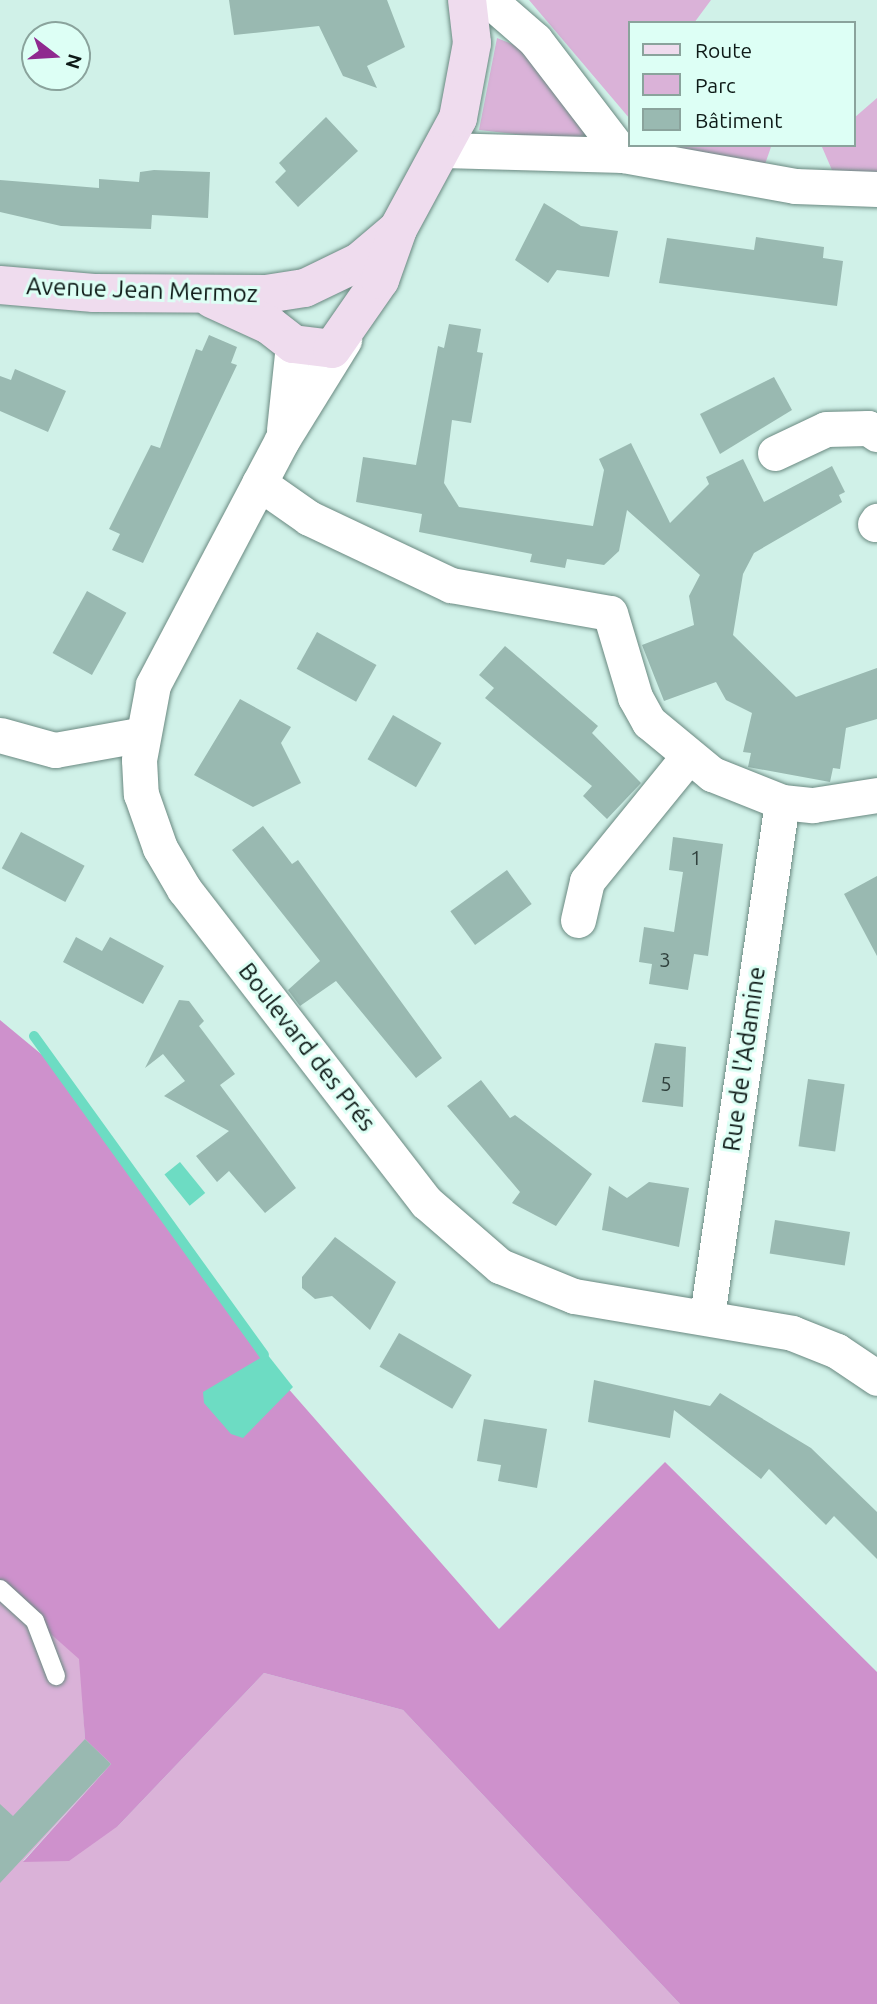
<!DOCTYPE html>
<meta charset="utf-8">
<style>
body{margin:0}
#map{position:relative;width:877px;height:2004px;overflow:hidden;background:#d0f1e8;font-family:Ubuntu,sans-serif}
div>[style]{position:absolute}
.green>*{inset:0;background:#dab2d8}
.forest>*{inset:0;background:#ce91cc}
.water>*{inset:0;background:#6ddcc3;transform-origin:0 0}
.stream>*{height:10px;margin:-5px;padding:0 5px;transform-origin:5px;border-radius:5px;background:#6ddcc3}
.building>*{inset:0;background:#99b9b1;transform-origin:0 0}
.roads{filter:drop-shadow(0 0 2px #6a8981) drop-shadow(0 0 2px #6a8981)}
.lane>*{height:18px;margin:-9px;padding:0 9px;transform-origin:9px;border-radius:9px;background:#fff}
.street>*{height:35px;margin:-17.5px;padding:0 17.5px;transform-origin:17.5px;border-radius:17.5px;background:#fff}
.secondary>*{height:38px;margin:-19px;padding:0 19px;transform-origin:19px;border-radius:19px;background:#efdcee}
span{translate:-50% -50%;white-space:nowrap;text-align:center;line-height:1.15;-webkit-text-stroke:6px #ddfff5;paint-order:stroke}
.number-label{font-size:21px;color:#31423e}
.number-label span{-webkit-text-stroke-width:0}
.street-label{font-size:24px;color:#0e1a17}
.legend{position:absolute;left:628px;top:21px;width:228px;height:126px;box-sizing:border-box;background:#ddfff5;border:2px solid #8aa39c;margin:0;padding:9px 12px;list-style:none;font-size:21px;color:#0e1a17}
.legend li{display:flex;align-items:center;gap:14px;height:35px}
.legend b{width:35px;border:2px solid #8aa39c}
.north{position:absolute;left:21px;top:21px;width:70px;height:70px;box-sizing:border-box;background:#ddfff5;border:2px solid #8aa39c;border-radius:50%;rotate:107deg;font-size:19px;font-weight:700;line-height:28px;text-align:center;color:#0e1a17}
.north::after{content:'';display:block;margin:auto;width:24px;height:32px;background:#8f298f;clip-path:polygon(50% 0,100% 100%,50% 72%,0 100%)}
</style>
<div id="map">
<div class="green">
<div style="clip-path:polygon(529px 0,711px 0,694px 23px,630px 23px,630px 119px)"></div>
<div style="clip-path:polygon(497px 38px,517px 46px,594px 138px,591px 143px,479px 130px)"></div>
<div style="clip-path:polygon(877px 98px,877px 183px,835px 177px,822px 147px,854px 145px,854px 118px)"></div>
<div style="clip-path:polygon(668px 145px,769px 145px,771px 147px,764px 167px)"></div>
<div style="clip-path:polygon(0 1589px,80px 1659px,85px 1739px,111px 1764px,23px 1861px,118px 1826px,264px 1673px,403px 1710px,680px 2004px,0 2004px)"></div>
</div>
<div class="forest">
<div style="clip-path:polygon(0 1020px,58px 1068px,272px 1370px,499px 1629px,665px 1462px,877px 1672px,877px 2004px,680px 2004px,403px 1710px,264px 1673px,118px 1826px,69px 1861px,23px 1862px,111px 1764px,85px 1739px,79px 1659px,0 1589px)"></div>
</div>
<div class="water">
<div style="left:180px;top:1162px;width:40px;height:20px;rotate:51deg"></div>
<div style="clip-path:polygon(267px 1354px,293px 1387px,243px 1438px,231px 1434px,204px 1403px,203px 1392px)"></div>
</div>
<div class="stream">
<div style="left:34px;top:1036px;width:393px;rotate:54.2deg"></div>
</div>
<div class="building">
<div style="clip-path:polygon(229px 0,387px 0,405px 47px,367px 66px,377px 88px,343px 76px,319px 26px,234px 35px)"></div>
<div style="clip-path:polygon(326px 117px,358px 151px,298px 207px,275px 182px,286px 171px,279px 163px)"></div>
<div style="clip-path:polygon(154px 170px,210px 172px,208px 218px,152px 215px,151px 229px,61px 226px,0 212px,0 180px,99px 188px,99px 179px,139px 182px,140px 172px)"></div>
<div style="clip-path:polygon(544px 203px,581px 226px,618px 231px,609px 277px,557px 270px,548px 283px,515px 260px)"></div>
<div style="clip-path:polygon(756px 237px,824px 247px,823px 258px,843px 261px,837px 306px,659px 283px,667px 238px,754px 250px)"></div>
<div style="clip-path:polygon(449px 324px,481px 329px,477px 352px,483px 353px,471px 423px,452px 420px,444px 483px,459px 507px,593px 526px,604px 470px,599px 459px,631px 443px,670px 523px,709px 484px,706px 477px,743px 459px,764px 502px,832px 466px,845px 492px,839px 495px,842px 502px,754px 553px,743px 574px,733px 635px,796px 697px,877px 668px,877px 719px,846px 728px,840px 769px,833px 768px,830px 782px,748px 767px,751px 753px,743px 752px,752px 713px,726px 700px,716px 682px,664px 701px,642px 645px,694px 625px,689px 596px,700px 575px,627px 510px,619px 551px,604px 565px,567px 559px,565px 568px,530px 562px,532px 554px,419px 532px,422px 514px,356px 502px,363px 457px,416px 465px,438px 346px,444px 348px)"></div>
<div style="clip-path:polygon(209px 335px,237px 347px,231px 363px,237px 365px,143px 563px,112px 550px,120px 534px,109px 529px,151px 445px,160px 448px,196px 349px,202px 351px)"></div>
<div style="clip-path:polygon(15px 369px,66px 391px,48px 432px,0 411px,0 376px,11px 380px)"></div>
<div style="clip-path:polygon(774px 377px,792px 410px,720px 454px,700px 414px)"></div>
<div style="left:87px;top:591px;width:45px;height:71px;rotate:29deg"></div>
<div style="left:317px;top:632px;width:68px;height:42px;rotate:29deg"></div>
<div style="clip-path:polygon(505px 646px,598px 726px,592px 733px,641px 783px,607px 819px,583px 796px,592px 786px,485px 698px,494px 688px,479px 675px)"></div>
<div style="clip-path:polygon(240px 699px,291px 727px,281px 743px,301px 783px,253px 807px,194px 775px)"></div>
<div style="left:393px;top:715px;width:56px;height:51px;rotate:30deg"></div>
<div style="clip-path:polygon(263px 826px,292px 864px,298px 860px,442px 1058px,416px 1078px,336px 981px,300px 1006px,288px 990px,320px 961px,232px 850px)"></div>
<div style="left:21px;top:832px;width:72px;height:41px;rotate:28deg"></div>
<div style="clip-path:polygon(673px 837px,723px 844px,708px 956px,694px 954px,688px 990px,649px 984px,652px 964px,639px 962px,644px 927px,674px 932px,683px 872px,669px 870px)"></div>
<div style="left:507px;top:870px;width:42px;height:70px;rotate:54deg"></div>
<div style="clip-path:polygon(877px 876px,877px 956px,844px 894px)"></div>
<div style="clip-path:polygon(76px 937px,102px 951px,110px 937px,164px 966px,143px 1004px,63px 962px)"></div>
<div style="clip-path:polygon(179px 1000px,189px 1001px,204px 1021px,199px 1026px,235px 1074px,220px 1085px,296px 1188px,265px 1213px,229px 1171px,217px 1182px,196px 1156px,229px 1131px,164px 1096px,185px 1081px,163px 1054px,145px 1068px)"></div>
<div style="clip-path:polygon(655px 1043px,686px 1047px,683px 1107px,642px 1102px)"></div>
<div style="left:808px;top:1079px;width:37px;height:68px;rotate:8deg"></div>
<div style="clip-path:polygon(481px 1080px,510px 1118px,515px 1115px,592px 1174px,556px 1226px,512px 1203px,520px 1192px,447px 1106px)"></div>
<div style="clip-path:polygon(649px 1182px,689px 1188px,679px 1247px,602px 1230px,609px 1186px,627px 1198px)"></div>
<div style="left:775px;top:1220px;width:76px;height:34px;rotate:9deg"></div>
<div style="clip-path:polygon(335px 1237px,396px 1282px,370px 1330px,332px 1296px,315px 1299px,302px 1288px,302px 1277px)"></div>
<div style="left:399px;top:1333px;width:84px;height:39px;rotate:30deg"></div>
<div style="clip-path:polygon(594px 1380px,710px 1406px,720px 1393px,811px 1448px,877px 1512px,877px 1559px,834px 1516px,826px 1525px,769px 1469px,761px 1479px,674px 1410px,670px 1438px,588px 1422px)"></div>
<div style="clip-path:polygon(484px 1419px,547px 1429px,537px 1488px,498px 1481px,501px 1465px,477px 1461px)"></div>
<div style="clip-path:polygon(85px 1739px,111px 1764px,0 1883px,0 1804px,13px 1816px)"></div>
</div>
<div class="roads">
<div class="lane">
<div style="left:0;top:1589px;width:47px;rotate:42.4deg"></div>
<div style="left:35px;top:1621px;width:59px;rotate:69.1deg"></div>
</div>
<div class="street">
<div style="left:489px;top:0;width:61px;rotate:41deg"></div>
<div style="left:535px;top:40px;width:145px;rotate:52.6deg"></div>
<div style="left:443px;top:150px;width:180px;rotate:1.6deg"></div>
<div style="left:623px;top:155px;width:175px;rotate:10.2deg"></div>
<div style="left:795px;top:186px;width:82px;rotate:2.1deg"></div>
<div style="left:344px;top:340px;width:118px;rotate:121.8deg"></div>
<div style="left:282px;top:440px;width:277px;rotate:117.8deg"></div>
<div style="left:153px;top:685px;width:76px;rotate:100.6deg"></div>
<div style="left:139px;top:760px;width:34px;rotate:87deg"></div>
<div style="left:141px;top:794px;width:57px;rotate:70.6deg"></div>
<div style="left:160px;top:848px;width:48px;rotate:59.7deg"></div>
<div style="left:184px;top:889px;width:396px;rotate:52.3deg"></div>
<div style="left:426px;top:1202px;width:98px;rotate:40.9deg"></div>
<div style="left:500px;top:1266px;width:80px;rotate:22.1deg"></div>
<div style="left:574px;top:1296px;width:221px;rotate:9.6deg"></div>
<div style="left:792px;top:1333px;width:48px;rotate:21.8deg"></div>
<div style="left:837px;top:1351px;width:48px;rotate:34deg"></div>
<div style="left:284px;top:430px;width:86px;rotate:-84deg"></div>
<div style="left:775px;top:453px;width:56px;rotate:-25.2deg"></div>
<div style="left:826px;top:429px;width:42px;rotate:-1.4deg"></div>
<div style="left:868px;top:428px;width:11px;rotate:34deg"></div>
<div style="left:259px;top:483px;width:61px;rotate:35deg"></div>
<div style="left:309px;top:518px;width:157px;rotate:25.3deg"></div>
<div style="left:451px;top:585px;width:161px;rotate:10deg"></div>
<div style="left:610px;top:613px;width:88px;rotate:73.4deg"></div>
<div style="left:635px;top:697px;width:29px;rotate:61deg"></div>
<div style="left:649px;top:722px;width:82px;rotate:39.5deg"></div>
<div style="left:712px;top:774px;width:75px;rotate:21.8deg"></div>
<div style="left:782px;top:802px;width:31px;rotate:6deg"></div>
<div style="left:813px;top:805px;width:65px;rotate:-8.9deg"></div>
<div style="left:875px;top:524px;width:4px;rotate:-56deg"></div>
<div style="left:0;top:735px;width:57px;rotate:15.3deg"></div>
<div style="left:55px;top:750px;width:85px;rotate:-10.1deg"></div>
<div style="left:578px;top:920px;width:40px;rotate:-77deg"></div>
<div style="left:587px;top:881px;width:159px;rotate:-50.9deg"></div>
<div style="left:707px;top:1316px;width:519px;rotate:-81.7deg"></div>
</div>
<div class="secondary">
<div style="left:0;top:285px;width:94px;rotate:4.9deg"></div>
<div style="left:94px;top:293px;width:172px;rotate:0.3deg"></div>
<div style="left:266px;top:294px;width:39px;rotate:-9deg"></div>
<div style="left:305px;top:288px;width:60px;rotate:-25.7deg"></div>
<div style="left:359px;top:262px;width:51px;rotate:-40.2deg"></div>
<div style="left:398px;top:229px;width:126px;rotate:-61.6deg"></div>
<div style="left:458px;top:118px;width:76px;rotate:-79.4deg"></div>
<div style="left:472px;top:43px;width:43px;rotate:-96.6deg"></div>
<div style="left:212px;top:299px;width:63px;rotate:24.5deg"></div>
<div style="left:269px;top:325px;width:31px;rotate:38deg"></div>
<div style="left:293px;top:344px;width:39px;rotate:7deg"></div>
<div style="left:332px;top:349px;width:84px;rotate:-55.2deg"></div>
<div style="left:380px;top:280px;width:51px;rotate:-70.5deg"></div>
</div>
</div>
<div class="number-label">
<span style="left:696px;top:857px">1</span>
<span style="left:665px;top:959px">3</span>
<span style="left:666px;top:1083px">5</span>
</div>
<div class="street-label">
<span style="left:142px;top:290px;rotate:2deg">Avenue Jean Mermoz</span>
<span style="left:307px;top:1047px;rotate:52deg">Boulevard des Prés</span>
<span style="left:744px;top:1059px;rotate:-82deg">Rue de l'Adamine</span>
</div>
<ul class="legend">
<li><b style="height:9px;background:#efdcee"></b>Route</li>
<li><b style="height:19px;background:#dab2d8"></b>Parc</li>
<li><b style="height:19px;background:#99b9b1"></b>Bâtiment</li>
</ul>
<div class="north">N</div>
</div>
